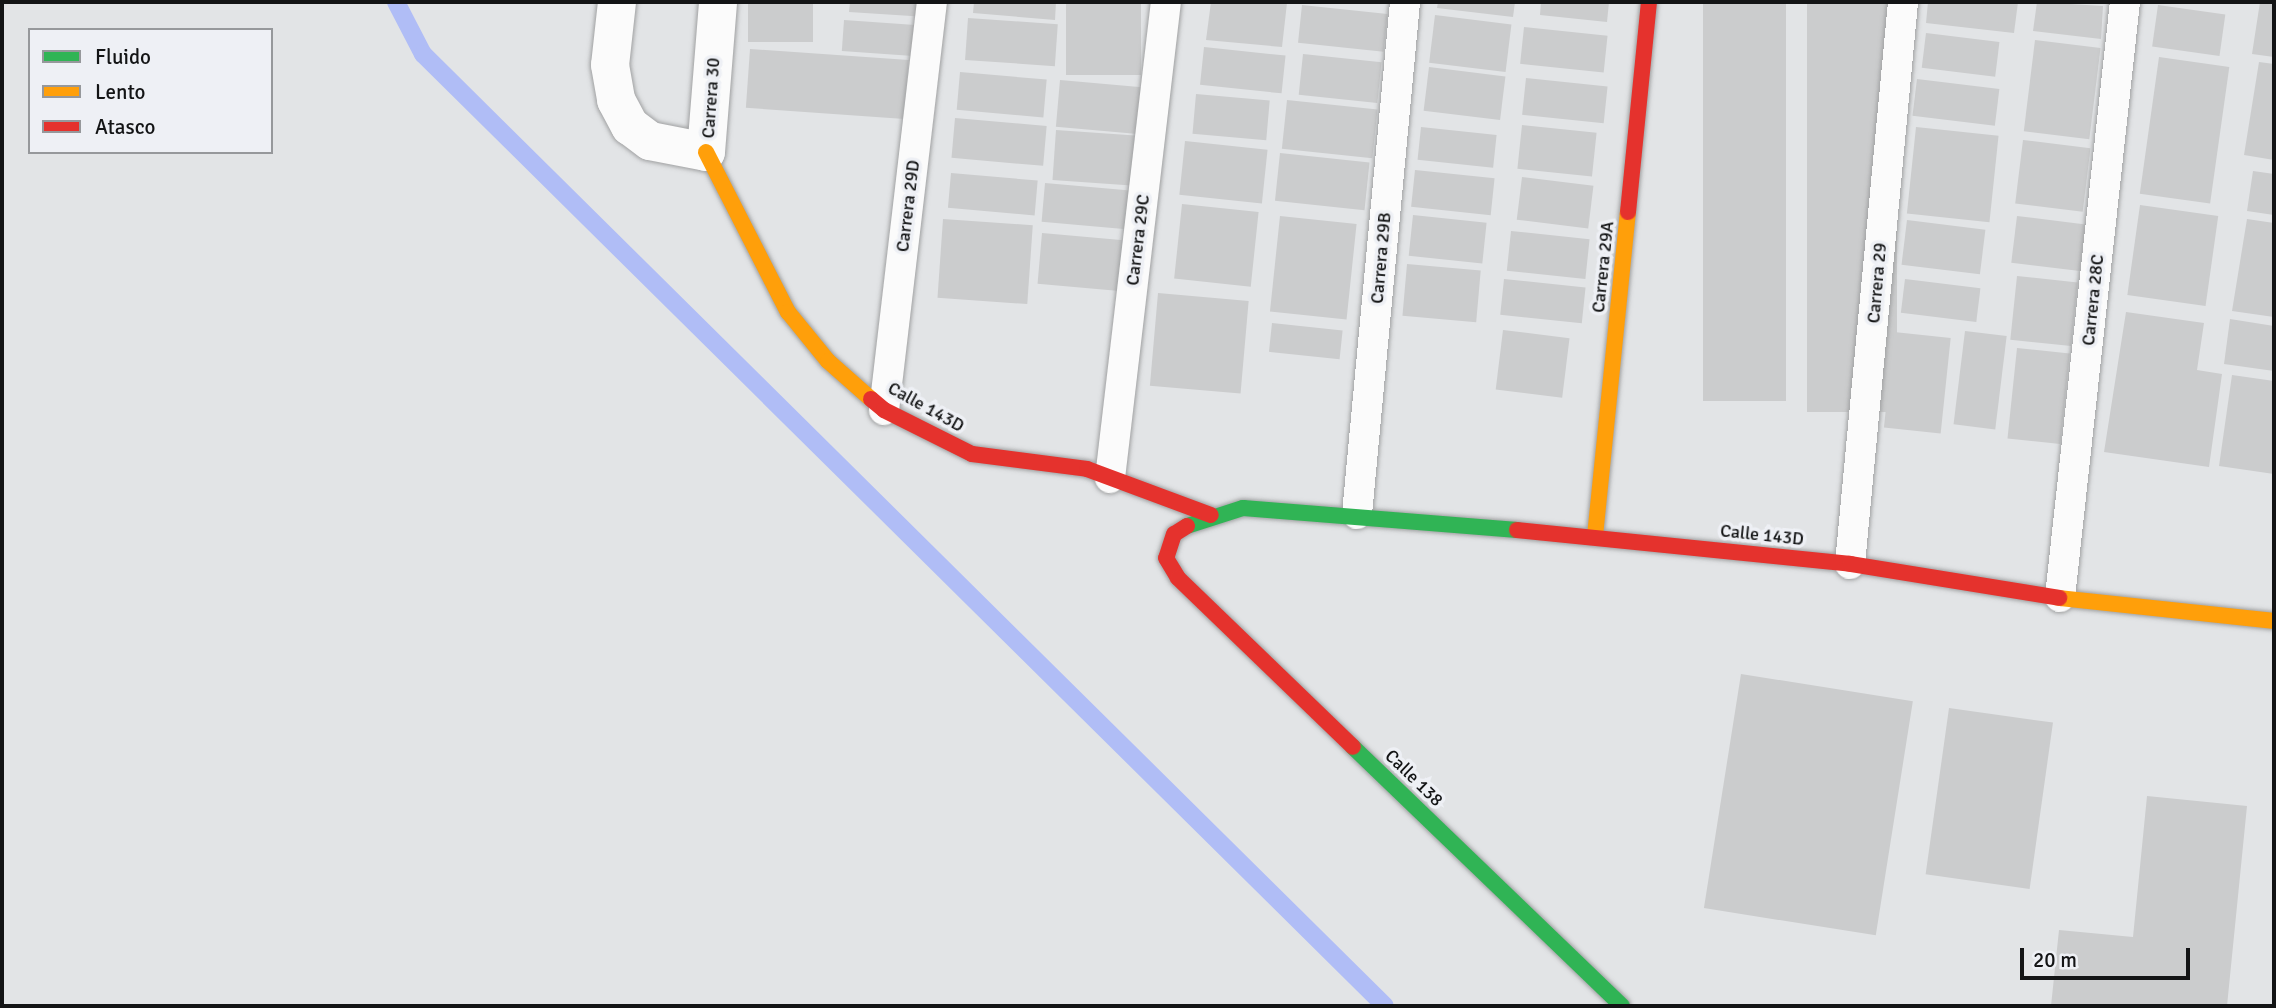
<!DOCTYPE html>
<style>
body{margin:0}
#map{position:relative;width:2276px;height:1008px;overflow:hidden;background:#e2e4e6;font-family:Signika,sans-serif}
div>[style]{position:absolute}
.stream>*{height:18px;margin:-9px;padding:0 9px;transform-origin:9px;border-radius:9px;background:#b0bdf6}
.building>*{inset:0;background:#cbcccd;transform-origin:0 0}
.roads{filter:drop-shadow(0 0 2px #a0a1a2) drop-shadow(0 0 2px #a0a1a2)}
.lane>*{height:30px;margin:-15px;padding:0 15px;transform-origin:15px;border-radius:15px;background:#fbfbfb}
.street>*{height:38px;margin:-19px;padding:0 19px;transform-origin:19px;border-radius:19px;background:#fbfbfb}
.fast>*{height:16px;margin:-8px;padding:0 8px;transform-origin:8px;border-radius:8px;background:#30b455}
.slow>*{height:16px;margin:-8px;padding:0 8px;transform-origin:8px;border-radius:8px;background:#ff9f0a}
.jam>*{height:16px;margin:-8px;padding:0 8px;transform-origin:8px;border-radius:8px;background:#e5322d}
span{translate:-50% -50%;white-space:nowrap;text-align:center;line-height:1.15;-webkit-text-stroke:7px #eef0f5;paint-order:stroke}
.street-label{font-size:18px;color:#131415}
.frame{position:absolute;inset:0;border:4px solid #131415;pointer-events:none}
.legend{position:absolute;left:28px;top:28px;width:245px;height:126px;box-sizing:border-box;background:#eef0f5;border:2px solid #96989b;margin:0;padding:9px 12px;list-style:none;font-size:21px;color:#131415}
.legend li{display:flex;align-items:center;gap:14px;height:35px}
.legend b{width:35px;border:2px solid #96989b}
.scale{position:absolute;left:2020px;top:948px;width:170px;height:32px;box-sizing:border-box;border:4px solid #131415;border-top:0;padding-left:9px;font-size:21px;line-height:24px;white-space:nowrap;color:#131415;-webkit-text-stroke:5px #eef0f5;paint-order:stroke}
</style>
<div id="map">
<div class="stream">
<div style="left:396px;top:2px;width:59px;rotate:62.6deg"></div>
<div style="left:423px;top:54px;width:1353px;rotate:44.7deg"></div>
</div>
<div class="building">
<div style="left:748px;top:2px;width:65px;height:40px"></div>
<div style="clip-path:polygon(850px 2px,928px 2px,927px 17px,849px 12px)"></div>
<div style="clip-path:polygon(974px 2px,1056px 2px,1055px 20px,973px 13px)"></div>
<div style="left:1066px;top:2px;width:75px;height:73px"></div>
<div style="clip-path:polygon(1211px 2px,1287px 3px,1282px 47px,1206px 40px)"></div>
<div style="clip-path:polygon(1438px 2px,1515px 2px,1513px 17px,1437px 8px)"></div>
<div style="clip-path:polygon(1541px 2px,1609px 2px,1607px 22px,1540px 15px)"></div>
<div style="left:1703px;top:2px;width:83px;height:399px"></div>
<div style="left:1807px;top:2px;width:90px;height:410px"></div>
<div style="clip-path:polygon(1928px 2px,2018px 2px,2014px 33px,1926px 23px)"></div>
<div style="clip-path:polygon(2037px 2px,2103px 6px,2101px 39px,2033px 31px)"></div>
<div style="clip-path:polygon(2260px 2px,2274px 2px,2274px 57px,2252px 54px)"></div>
<div style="left:1302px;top:5px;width:86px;height:38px;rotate:6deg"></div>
<div style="left:2158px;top:5px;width:68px;height:42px;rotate:8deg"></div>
<div style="left:1435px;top:15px;width:77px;height:48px;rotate:7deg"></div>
<div style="left:968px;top:18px;width:90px;height:42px;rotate:4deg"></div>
<div style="left:844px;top:20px;width:75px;height:31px;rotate:4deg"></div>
<div style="left:1524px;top:27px;width:84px;height:37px;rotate:6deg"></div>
<div style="left:1926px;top:33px;width:74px;height:35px;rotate:7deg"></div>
<div style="left:2035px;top:40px;width:66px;height:92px;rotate:7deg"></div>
<div style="left:1204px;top:47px;width:82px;height:38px;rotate:6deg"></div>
<div style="left:750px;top:49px;width:159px;height:59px;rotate:4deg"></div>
<div style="left:1303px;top:54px;width:79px;height:41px;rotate:6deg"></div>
<div style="left:2159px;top:57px;width:71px;height:138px;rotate:8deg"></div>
<div style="clip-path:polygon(2259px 62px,2274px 64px,2274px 160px,2244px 155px)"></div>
<div style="left:1429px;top:67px;width:77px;height:44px;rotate:7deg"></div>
<div style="left:960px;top:72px;width:87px;height:38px;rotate:5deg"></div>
<div style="left:1526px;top:78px;width:82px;height:37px;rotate:6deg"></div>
<div style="left:1917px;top:79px;width:83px;height:37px;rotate:7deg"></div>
<div style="left:1060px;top:80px;width:85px;height:47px;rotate:5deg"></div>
<div style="left:1196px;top:94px;width:74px;height:40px;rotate:5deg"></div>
<div style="left:1287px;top:100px;width:91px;height:49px;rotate:6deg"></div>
<div style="left:955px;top:118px;width:92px;height:40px;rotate:5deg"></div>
<div style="left:1522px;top:125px;width:75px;height:44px;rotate:6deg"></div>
<div style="left:1421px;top:127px;width:76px;height:33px;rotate:6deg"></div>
<div style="left:1916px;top:127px;width:83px;height:87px;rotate:6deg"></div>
<div style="left:1056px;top:130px;width:79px;height:50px;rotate:4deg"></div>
<div style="left:2023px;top:140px;width:68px;height:64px;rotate:7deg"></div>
<div style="left:1185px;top:141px;width:83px;height:54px;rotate:6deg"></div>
<div style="left:1280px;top:153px;width:90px;height:48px;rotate:6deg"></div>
<div style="left:1415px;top:170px;width:80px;height:37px;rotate:6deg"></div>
<div style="clip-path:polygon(2253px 171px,2274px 174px,2274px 215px,2247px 211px)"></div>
<div style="left:951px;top:173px;width:87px;height:35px;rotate:5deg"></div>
<div style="left:1522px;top:177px;width:72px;height:43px;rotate:7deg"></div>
<div style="left:1045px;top:183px;width:88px;height:39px;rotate:5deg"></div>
<div style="left:1182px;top:204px;width:77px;height:75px;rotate:6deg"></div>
<div style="left:2140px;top:205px;width:79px;height:91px;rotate:8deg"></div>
<div style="left:1413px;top:215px;width:74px;height:41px;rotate:6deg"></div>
<div style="left:1280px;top:216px;width:77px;height:96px;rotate:6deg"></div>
<div style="left:2017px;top:216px;width:69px;height:47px;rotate:7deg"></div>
<div style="left:943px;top:219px;width:90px;height:79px;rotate:4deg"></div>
<div style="clip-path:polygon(2247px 219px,2274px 223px,2274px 317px,2232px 311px)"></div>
<div style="left:1907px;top:220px;width:79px;height:45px;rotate:7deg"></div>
<div style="left:1511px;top:231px;width:79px;height:40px;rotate:6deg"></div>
<div style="left:1042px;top:233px;width:82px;height:51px;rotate:5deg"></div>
<div style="left:1407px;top:264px;width:74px;height:52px;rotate:5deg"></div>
<div style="left:2017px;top:276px;width:61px;height:64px;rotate:6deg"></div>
<div style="left:1504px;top:279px;width:82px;height:36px;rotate:6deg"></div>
<div style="left:1905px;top:279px;width:76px;height:34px;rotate:7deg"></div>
<div style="left:1158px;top:293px;width:91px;height:93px;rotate:5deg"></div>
<div style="clip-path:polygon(2126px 312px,2204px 323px,2197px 370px,2222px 374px,2209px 467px,2104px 452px)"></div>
<div style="clip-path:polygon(2230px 319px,2274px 326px,2274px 371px,2224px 364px)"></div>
<div style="left:1272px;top:323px;width:71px;height:29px;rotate:6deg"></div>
<div style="left:1503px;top:330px;width:67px;height:60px;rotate:7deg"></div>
<div style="left:1965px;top:331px;width:42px;height:94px;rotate:7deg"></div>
<div style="left:1894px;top:332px;width:57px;height:96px;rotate:6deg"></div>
<div style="left:2017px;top:348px;width:53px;height:91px;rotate:6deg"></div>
<div style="clip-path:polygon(2232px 375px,2274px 381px,2274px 474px,2219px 466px)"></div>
<div style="left:1741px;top:674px;width:174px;height:237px;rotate:9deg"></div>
<div style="left:1949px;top:708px;width:105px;height:168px;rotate:8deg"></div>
<div style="clip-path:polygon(2147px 796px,2247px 806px,2227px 1006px,2051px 1006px,2059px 930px,2133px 937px)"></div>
</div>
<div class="roads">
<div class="lane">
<div style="left:884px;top:410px;width:411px;rotate:-83.3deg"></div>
<div style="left:1110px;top:478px;width:479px;rotate:-83.3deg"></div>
<div style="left:1357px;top:514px;width:514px;rotate:-84.64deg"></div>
<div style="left:1850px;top:564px;width:564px;rotate:-84.61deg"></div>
<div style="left:2060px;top:597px;width:599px;rotate:-83.77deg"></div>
</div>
<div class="street">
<div style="left:617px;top:2px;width:63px;rotate:96.3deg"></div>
<div style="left:610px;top:65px;width:36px;rotate:80deg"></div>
<div style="left:616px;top:100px;width:30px;rotate:62deg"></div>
<div style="left:630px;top:126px;width:25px;rotate:37deg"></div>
<div style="left:650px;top:141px;width:57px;rotate:11.1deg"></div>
<div style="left:706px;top:152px;width:150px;rotate:-85.4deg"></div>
</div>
<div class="fast">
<div style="left:1187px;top:526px;width:59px;rotate:-17.8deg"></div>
<div style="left:1243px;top:508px;width:275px;rotate:4.6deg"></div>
<div style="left:1353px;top:747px;width:373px;rotate:43.9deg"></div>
</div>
<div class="slow">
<div style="left:706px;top:152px;width:180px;rotate:62.9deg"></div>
<div style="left:788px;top:312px;width:63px;rotate:50.8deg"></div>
<div style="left:828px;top:361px;width:57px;rotate:41.5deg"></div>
<div style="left:1595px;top:536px;width:326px;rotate:-84.2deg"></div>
<div style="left:2059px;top:598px;width:216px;rotate:6.1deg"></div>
</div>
<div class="jam">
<div style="left:1628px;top:212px;width:211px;rotate:-84.3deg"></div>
<div style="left:871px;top:399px;width:17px;rotate:40deg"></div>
<div style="left:884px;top:410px;width:98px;rotate:26.6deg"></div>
<div style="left:972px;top:454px;width:116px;rotate:7.4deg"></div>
<div style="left:1087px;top:469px;width:132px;rotate:20.4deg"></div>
<div style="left:1187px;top:526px;width:15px;rotate:148deg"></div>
<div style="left:1174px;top:534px;width:25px;rotate:108deg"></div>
<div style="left:1166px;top:558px;width:23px;rotate:59deg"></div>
<div style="left:1178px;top:578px;width:243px;rotate:44deg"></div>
<div style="left:1517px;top:530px;width:335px;rotate:5.8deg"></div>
<div style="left:1850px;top:564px;width:212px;rotate:9.2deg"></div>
</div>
</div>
<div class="street-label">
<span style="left:711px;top:98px;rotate:-86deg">Carrera 30</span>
<span style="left:908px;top:206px;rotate:-83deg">Carrera 29D</span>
<span style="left:1138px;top:240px;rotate:-83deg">Carrera 29C</span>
<span style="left:1381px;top:258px;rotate:-85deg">Carrera 29B</span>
<span style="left:1603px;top:267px;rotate:-84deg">Carrera 29A</span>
<span style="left:1877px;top:283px;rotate:-85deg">Carrera 29</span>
<span style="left:2093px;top:300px;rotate:-84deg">Carrera 28C</span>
<span style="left:926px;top:407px;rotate:29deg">Calle 143D</span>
<span style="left:1762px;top:535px;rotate:6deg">Calle 143D</span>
<span style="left:1414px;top:778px;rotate:44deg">Calle 138</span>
</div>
<div class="frame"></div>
<ul class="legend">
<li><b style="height:9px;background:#30b455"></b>Fluido</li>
<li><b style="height:9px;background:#ff9f0a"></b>Lento</li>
<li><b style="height:9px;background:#e5322d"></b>Atasco</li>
</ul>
<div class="scale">20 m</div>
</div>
